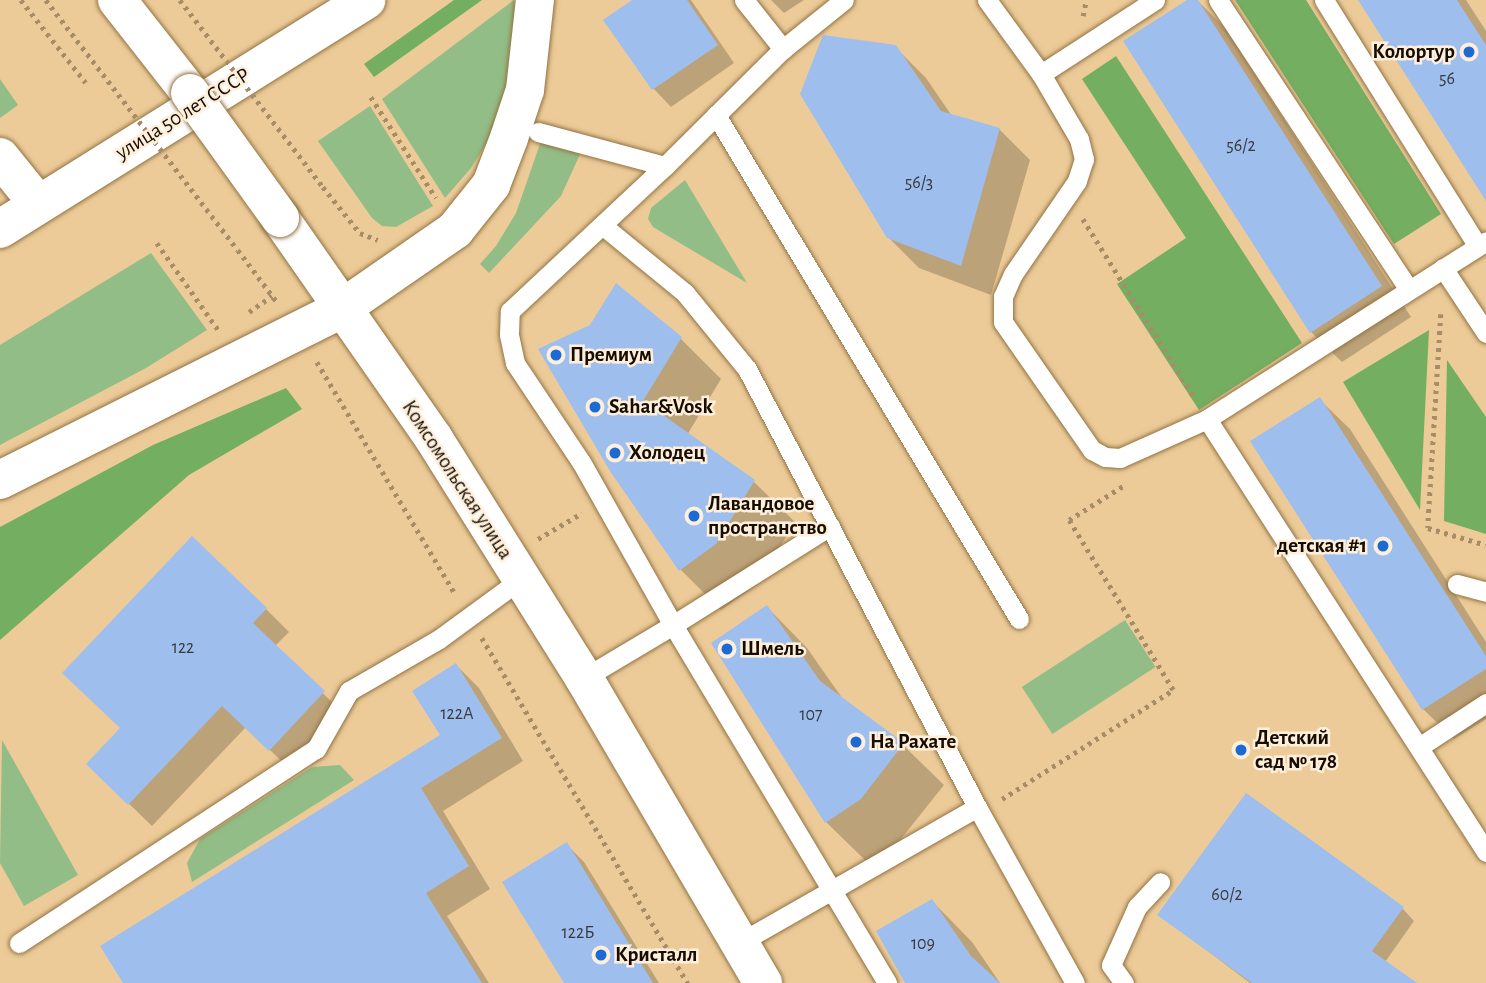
<!DOCTYPE html>
<meta charset="utf-8">
<style>
body{margin:0}
#map{position:relative;width:1486px;height:983px;overflow:hidden;background:#eccb98;font-family:"Alegreya Sans",sans-serif}
div>[style]{position:absolute}
.green>*{inset:0;background:#93bd86;transform-origin:0 0}
.forest>*{inset:0;background:#74ae61}
.shadow>*{inset:0;background:#0003}
.building>*{inset:0;background:#9ebeee}
.path>*{height:4.5px;margin-top:-2.25px;transform-origin:0;background:repeating-linear-gradient(90deg,#a78d67 0 3.5px,transparent 0 8.5px)}
.roads{filter:drop-shadow(0 0 2px #927343) drop-shadow(0 0 2px #927343)}
.lane>*{height:19px;margin:-9.5px;padding:0 9.5px;transform-origin:9.5px;border-radius:9.5px;background:#fff}
.secondary>*{height:38px;margin:-19px;padding:0 19px;transform-origin:19px;border-radius:19px;background:#fff}
.path-bridge>*{height:4.5px;margin-top:-2.25px;transform-origin:0;background:repeating-linear-gradient(90deg,#a78d67 0 3.5px,transparent 0 8.5px)}
.bridges{filter:drop-shadow(0 0 2px #927343) drop-shadow(0 0 2px #927343)}
.secondary-bridge>*{height:38px;margin:-19px;padding:0 19px;transform-origin:19px;border-radius:19px;background:#fff}
.dots>*{width:19px;height:19px;translate:-50% -50%;box-sizing:border-box;border:4px solid #fdefdb;border-radius:50%}
span{translate:-50% -50%;white-space:nowrap;text-align:center;line-height:1.15;-webkit-text-stroke:5px #fdefdb;paint-order:stroke}
.number-label{font-size:18px;color:#39383c}
.number-label span{-webkit-text-stroke-width:0}
.poi-label{font-size:21px;color:#170c00;font-weight:700}
.right{translate:-100% -50%;text-align:right}
.left{translate:0 -50%;text-align:left}
.street-label{font-size:21px;color:#170c00}
</style>
<div id="map">
<div class="green">
<div style="clip-path:polygon(514px 0,517px 38px,504px 97px,488px 141px,471px 168px,445px 198px,382px 99px)"></div>
<div style="clip-path:polygon(0 79px,18px 105px,0 118px)"></div>
<div style="clip-path:polygon(370px 106px,433px 206px,396px 227px,382px 226px,372px 218px,318px 141px)"></div>
<div style="clip-path:polygon(541px 141px,581px 152px,561px 196px,489px 273px,480px 264px,496px 246px,516px 213px)"></div>
<div style="clip-path:polygon(685px 180px,747px 283px,653px 227px,648px 219px,651px 208px)"></div>
<div style="clip-path:polygon(151px 253px,207px 330px,146px 368px,0 445px,0 345px)"></div>
<div style="left:1125px;top:620px;width:56px;height:123px;rotate:57deg"></div>
<div style="clip-path:polygon(2px 740px,78px 875px,24px 906px,0 863px)"></div>
<div style="clip-path:polygon(340px 765px,354px 780px,192px 882px,187px 863px,200px 839px,312px 767px)"></div>
</div>
<div class="forest">
<div style="clip-path:polygon(454px 0,482px 0,374px 77px,364px 64px)"></div>
<div style="clip-path:polygon(1235px 0,1306px 0,1441px 214px,1394px 244px)"></div>
<div style="clip-path:polygon(1116px 56px,1302px 343px,1199px 410px,1117px 284px,1186px 238px,1082px 79px)"></div>
<div style="clip-path:polygon(1429px 330px,1420px 510px,1343px 382px)"></div>
<div style="clip-path:polygon(1447px 360px,1486px 417px,1486px 534px,1444px 521px)"></div>
<div style="clip-path:polygon(286px 388px,302px 409px,189px 475px,0 640px,0 527px,153px 445px)"></div>
</div>
<div class="shadow">
<div style="clip-path:polygon(635px 0,691px 0,734px 63px,671px 107px,654px 89px,606px 20px)"></div>
<div style="clip-path:polygon(771px 0,804px 0,784px 13px)"></div>
<div style="clip-path:polygon(1190px 0,1197px 0,1225px 28px,1411px 317px,1342px 362px,1311px 332px)"></div>
<div style="clip-path:polygon(1359px 0,1466px 0,1486px 31px,1486px 198px)"></div>
<div style="clip-path:polygon(895px 47px,926px 78px,952px 116px,999px 129px,1030px 160px,991px 295px,919px 268px,888px 237px)"></div>
<div style="clip-path:polygon(681px 339px,721px 379px,687px 435px,754px 482px,795px 522px,757px 585px,721px 610px,681px 570px,541px 350px)"></div>
<div style="clip-path:polygon(1319px 399px,1350px 429px,1486px 642px,1486px 719px,1454px 739px,1423px 709px)"></div>
<div style="clip-path:polygon(767px 607px,807px 648px,845px 702px,903px 745px,944px 785px,901px 839px,867px 862px,826px 822px)"></div>
<div style="clip-path:polygon(266px 609px,289px 632px,275px 646px,346px 716px,293px 772px,246px 727px,152px 826px,88px 764px)"></div>
<div style="clip-path:polygon(456px 665px,479px 688px,523px 761px,443px 811px,490px 889px,447px 916px,489px 983px,125px 983px,442px 736px)"></div>
<div style="clip-path:polygon(566px 844px,584px 862px,659px 983px,566px 983px)"></div>
<div style="clip-path:polygon(932px 901px,972px 942px,1000px 983px,907px 983px)"></div>
<div style="clip-path:polygon(1402px 908px,1414px 921px,1385px 962px,1414px 983px,1250px 983px,1160px 915px)"></div>
</div>
<div class="building">
<div style="clip-path:polygon(632px 0,687px 0,718px 45px,652px 90px,603px 20px)"></div>
<div style="clip-path:polygon(1187px 0,1198px 0,1382px 286px,1310px 333px,1123px 41px)"></div>
<div style="clip-path:polygon(1358px 0,1457px 0,1486px 45px,1486px 201px)"></div>
<div style="clip-path:polygon(823px 35px,896px 45px,941px 111px,1000px 128px,961px 266px,887px 238px,800px 94px)"></div>
<div style="clip-path:polygon(616px 283px,682px 337px,643px 401px,755px 480px,716px 544px,679px 571px,610px 471px,538px 349px,590px 325px)"></div>
<div style="clip-path:polygon(1320px 397px,1486px 656px,1486px 669px,1422px 710px,1250px 441px)"></div>
<div style="clip-path:polygon(192px 536px,267px 608px,253px 623px,325px 691px,269px 751px,222px 706px,128px 805px,86px 764px,120px 728px,62px 673px)"></div>
<div style="clip-path:polygon(767px 605px,820px 681px,904px 743px,861px 799px,825px 823px,711px 643px)"></div>
<div style="clip-path:polygon(456px 663px,502px 738px,421px 788px,469px 866px,426px 893px,482px 983px,123px 983px,100px 946px,440px 735px,412px 691px)"></div>
<div style="clip-path:polygon(1246px 793px,1404px 907px,1372px 951px,1417px 983px,1252px 983px,1157px 915px)"></div>
<div style="clip-path:polygon(567px 842px,653px 983px,564px 983px,502px 882px)"></div>
<div style="clip-path:polygon(932px 899px,971px 956px,1000px 983px,905px 983px,876px 931px)"></div>
</div>
<div class="path">
<div style="left:21px;top:0;width:105px;rotate:51.9deg"></div>
<div style="left:1083px;top:16px;width:16px;rotate:-79deg"></div>
<div style="left:371px;top:97px;width:120px;rotate:57.2deg"></div>
<div style="left:323px;top:187px;width:59px;rotate:51.2deg"></div>
<div style="left:360px;top:233px;width:19px;rotate:21deg"></div>
<div style="left:1083px;top:219px;width:208px;rotate:58.1deg"></div>
<div style="left:157px;top:243px;width:108px;rotate:54.8deg"></div>
<div style="left:238px;top:250px;width:65px;rotate:53.1deg"></div>
<div style="left:249px;top:312px;width:28px;rotate:-35deg"></div>
<div style="left:1441px;top:314px;width:214px;rotate:93.5deg"></div>
<div style="left:1428px;top:528px;width:60px;rotate:16.3deg"></div>
<div style="left:317px;top:362px;width:271px;rotate:59.2deg"></div>
<div style="left:538px;top:539px;width:51px;rotate:-30.6deg"></div>
<div style="left:482px;top:638px;width:402px;rotate:59.2deg"></div>
<div style="left:1002px;top:799px;width:203px;rotate:-32.5deg"></div>
<div style="left:1173px;top:690px;width:199px;rotate:-121.5deg"></div>
<div style="left:1069px;top:520px;width:64px;rotate:-32.2deg"></div>
</div>
<div class="roads">
<div class="lane">
<div style="left:744px;top:0;width:63px;rotate:51.5deg"></div>
<div style="left:783px;top:49px;width:78px;rotate:-38.8deg"></div>
<div style="left:987px;top:0;width:92px;rotate:53.9deg"></div>
<div style="left:1041px;top:74px;width:136px;rotate:-33deg"></div>
<div style="left:1218px;top:0;width:347px;rotate:56.6deg"></div>
<div style="left:1324px;top:0;width:290px;rotate:58deg"></div>
<div style="left:1041px;top:74px;width:75px;rotate:59.7deg"></div>
<div style="left:1079px;top:139px;width:21px;rotate:76deg"></div>
<div style="left:1084px;top:159px;width:23px;rotate:108deg"></div>
<div style="left:1077px;top:181px;width:113px;rotate:124.5deg"></div>
<div style="left:1013px;top:274px;width:24px;rotate:114deg"></div>
<div style="left:1003px;top:296px;width:26px;rotate:90deg"></div>
<div style="left:1003px;top:322px;width:156px;rotate:55.2deg"></div>
<div style="left:1092px;top:450px;width:15px;rotate:28deg"></div>
<div style="left:1105px;top:457px;width:15px;rotate:4deg"></div>
<div style="left:1120px;top:458px;width:95px;rotate:-24.1deg"></div>
<div style="left:1207px;top:419px;width:331px;rotate:-32.5deg"></div>
<div style="left:716px;top:115px;width:588px;rotate:58.99deg"></div>
<div style="left:538px;top:132px;width:131px;rotate:15deg"></div>
<div style="left:602px;top:225px;width:107px;rotate:39.3deg"></div>
<div style="left:685px;top:293px;width:98px;rotate:50.8deg"></div>
<div style="left:747px;top:369px;width:495px;rotate:62.3deg"></div>
<div style="left:977px;top:807px;width:201px;rotate:60.9deg"></div>
<div style="left:1443px;top:268px;width:78px;rotate:56.5deg"></div>
<div style="left:1207px;top:419px;width:515px;rotate:57.2deg"></div>
<div style="left:830px;top:526px;width:186px;rotate:147.8deg"></div>
<div style="left:673px;top:625px;width:417px;rotate:59.1deg"></div>
<div style="left:1457px;top:584px;width:30px;rotate:15deg"></div>
<div style="left:584px;top:678px;width:104px;rotate:-30.8deg"></div>
<div style="left:673px;top:625px;width:187px;rotate:-119.4deg"></div>
<div style="left:581px;top:462px;width:119px;rotate:-123.7deg"></div>
<div style="left:515px;top:363px;width:30px;rotate:-102deg"></div>
<div style="left:509px;top:334px;width:23px;rotate:-88deg"></div>
<div style="left:510px;top:311px;width:212px;rotate:-43.1deg"></div>
<div style="left:665px;top:166px;width:166px;rotate:-44.8deg"></div>
<div style="left:1419px;top:747px;width:80px;rotate:-33.3deg"></div>
<div style="left:19px;top:943px;width:355px;rotate:-33.2deg"></div>
<div style="left:316px;top:749px;width:67px;rotate:-60.4deg"></div>
<div style="left:349px;top:691px;width:104px;rotate:-30deg"></div>
<div style="left:439px;top:639px;width:102px;rotate:-36.2deg"></div>
<div style="left:739px;top:943px;width:274px;rotate:-29.7deg"></div>
<div style="left:1124px;top:983px;width:22px;rotate:-126deg"></div>
<div style="left:1111px;top:965px;width:64px;rotate:-65.9deg"></div>
<div style="left:1137px;top:907px;width:34px;rotate:-47deg"></div>
</div>
<div class="secondary">
<div style="left:117px;top:0;width:118px;rotate:51.9deg"></div>
<div style="left:0;top:157px;width:60px;rotate:51deg"></div>
<div style="left:280px;top:218px;width:269px;rotate:55.1deg"></div>
<div style="left:434px;top:439px;width:282px;rotate:57.9deg"></div>
<div style="left:584px;top:678px;width:354px;rotate:59.6deg"></div>
<div style="left:0;top:229px;width:432px;rotate:-32deg"></div>
<div style="left:0;top:480px;width:381px;rotate:-26.6deg"></div>
<div style="left:341px;top:309px;width:139px;rotate:-34.7deg"></div>
<div style="left:455px;top:230px;width:58px;rotate:-51.3deg"></div>
<div style="left:491px;top:185px;width:50px;rotate:-69deg"></div>
<div style="left:509px;top:138px;width:51px;rotate:-71.6deg"></div>
<div style="left:525px;top:90px;width:91px;rotate:-83.7deg"></div>
</div>
</div>
<div class="path-bridge">
<div style="left:46px;top:0;width:315px;rotate:52.5deg"></div>
<div style="left:180px;top:0;width:235px;rotate:52.6deg"></div>
</div>
<div class="bridges">
<div class="secondary-bridge">
<div style="left:190px;top:93px;width:154px;rotate:54.2deg"></div>
</div>
</div>
<div class="dots">
<div style="left:1469px;top:52px;background:#1e6ad5"></div>
<div style="left:556px;top:355px;background:#1e6ad5"></div>
<div style="left:595px;top:407px;background:#1e6ad5"></div>
<div style="left:615px;top:453px;background:#1e6ad5"></div>
<div style="left:694px;top:516px;background:#1e6ad5"></div>
<div style="left:1383px;top:546px;background:#1e6ad5"></div>
<div style="left:727px;top:649px;background:#1e6ad5"></div>
<div style="left:856px;top:742px;background:#1e6ad5"></div>
<div style="left:1241px;top:750px;background:#1e6ad5"></div>
<div style="left:601px;top:955px;background:#1e6ad5"></div>
</div>
<div class="number-label">
<span style="left:1447px;top:79px">56</span>
<span style="left:1241px;top:146px">56/2</span>
<span style="left:919px;top:183px">56/3</span>
<span style="left:183px;top:648px">122</span>
<span style="left:457px;top:714px">122А</span>
<span style="left:811px;top:715px">107</span>
<span style="left:1227px;top:895px">60/2</span>
<span style="left:578px;top:933px">122Б</span>
<span style="left:923px;top:944px">109</span>
</div>
<div class="poi-label">
<span class="right" style="left:1455px;top:52px">Колортур</span>
<span class="left" style="left:570px;top:355px">Премиум</span>
<span class="left" style="left:609px;top:407px">Sahar&amp;Vosk</span>
<span class="left" style="left:629px;top:453px">Холодец</span>
<span class="left" style="left:708px;top:516px">Лавандовое<br>пространство</span>
<span class="right" style="left:1367px;top:546px">детская #1</span>
<span class="left" style="left:741px;top:649px">Шмель</span>
<span class="left" style="left:1255px;top:750px">Детский<br>сад № 178</span>
<span class="left" style="left:870px;top:742px">На Рахате</span>
<span class="left" style="left:615px;top:955px">Кристалл</span>
</div>
<div class="street-label">
<span style="left:183px;top:114px;rotate:-32deg">улица 50 лет СССР</span>
<span style="left:457px;top:480px;rotate:57deg">Комсомольская улица</span>
</div>
</div>
